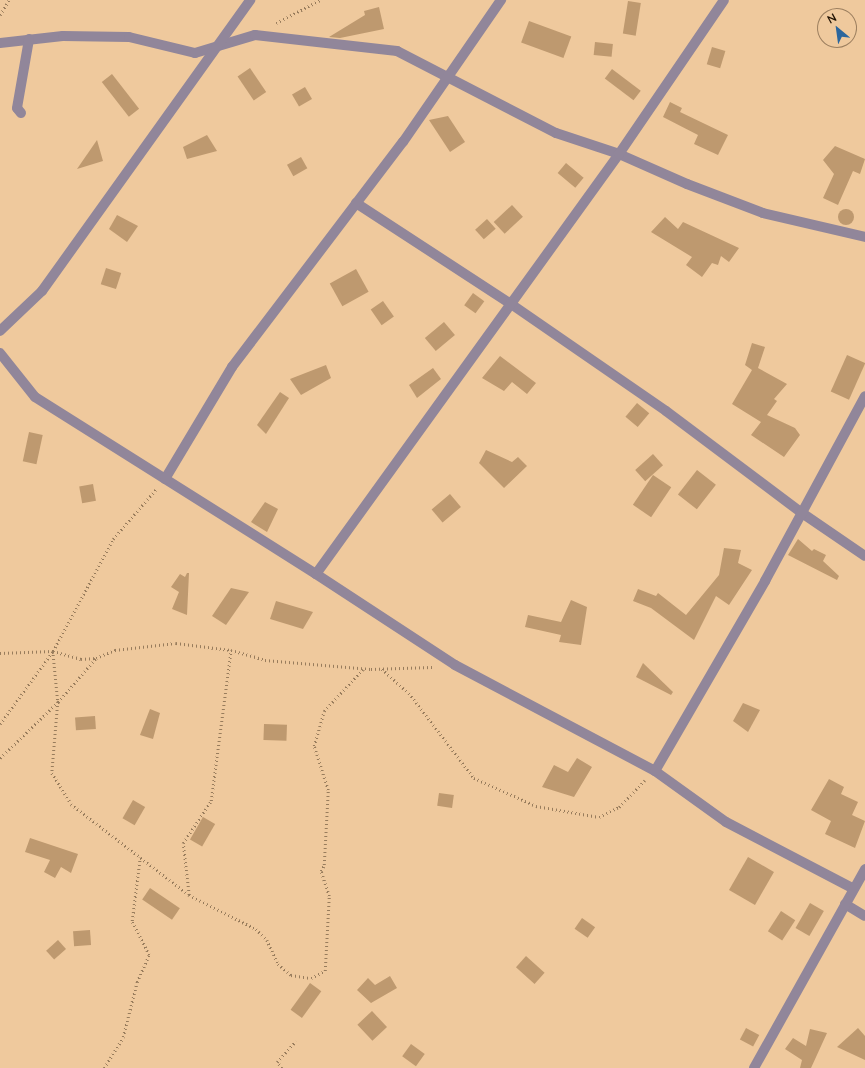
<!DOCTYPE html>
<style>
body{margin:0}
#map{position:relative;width:865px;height:1068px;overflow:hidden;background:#efc99d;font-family:Lato,sans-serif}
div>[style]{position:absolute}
.building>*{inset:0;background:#be996f;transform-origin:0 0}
.round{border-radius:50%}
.path>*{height:2.5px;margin-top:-1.25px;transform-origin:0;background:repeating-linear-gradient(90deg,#987c5c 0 1px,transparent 0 4px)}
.minor>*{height:10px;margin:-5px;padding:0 5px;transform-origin:5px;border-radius:5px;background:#91869a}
span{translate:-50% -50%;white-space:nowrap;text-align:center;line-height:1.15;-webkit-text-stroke:3px #efc99d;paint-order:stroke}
.north{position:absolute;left:817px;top:8px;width:40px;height:40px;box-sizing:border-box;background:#efc99d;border:1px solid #9c7f5f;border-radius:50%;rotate:331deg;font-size:11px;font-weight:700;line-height:16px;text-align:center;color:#1f1102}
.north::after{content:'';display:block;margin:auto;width:14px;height:18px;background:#2b669d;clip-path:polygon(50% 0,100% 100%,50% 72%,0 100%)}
</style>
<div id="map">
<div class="building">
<div style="left:628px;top:1px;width:13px;height:33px;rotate:9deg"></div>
<div style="clip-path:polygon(379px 7px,384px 29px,340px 38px,329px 37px,365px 15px,364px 11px)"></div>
<div style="left:529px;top:21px;width:45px;height:23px;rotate:20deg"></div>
<div style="left:595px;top:42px;width:18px;height:13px;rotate:6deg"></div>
<div style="left:712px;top:47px;width:14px;height:18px;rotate:17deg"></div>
<div style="left:250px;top:68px;width:29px;height:15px;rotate:56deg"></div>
<div style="left:612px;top:69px;width:36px;height:12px;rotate:37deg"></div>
<div style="left:112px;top:74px;width:44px;height:13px;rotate:52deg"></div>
<div style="left:305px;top:87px;width:14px;height:15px;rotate:60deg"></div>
<div style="clip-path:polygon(670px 102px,682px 108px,680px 112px,728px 135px,718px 155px,694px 144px,698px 135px,663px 117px)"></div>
<div style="clip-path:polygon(448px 116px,465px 142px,450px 152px,429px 120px)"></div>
<div style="clip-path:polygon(207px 135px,217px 151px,187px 159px,183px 147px)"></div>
<div style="clip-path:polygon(97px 140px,103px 161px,77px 169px)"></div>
<div style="clip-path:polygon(835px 146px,865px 159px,860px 174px,853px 171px,838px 205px,823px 198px,834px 174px,823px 160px)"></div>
<div style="left:301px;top:157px;width:13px;height:16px;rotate:61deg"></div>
<div style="left:566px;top:163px;width:23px;height:13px;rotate:40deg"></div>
<div style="left:512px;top:205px;width:16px;height:25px;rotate:47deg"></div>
<div class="round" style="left:838px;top:209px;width:16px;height:16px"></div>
<div style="clip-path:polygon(117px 215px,138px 226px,127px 242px,109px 229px)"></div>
<div style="clip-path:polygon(665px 217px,678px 229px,683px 222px,739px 248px,729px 262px,721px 256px,718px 265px,712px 263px,702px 277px,686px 265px,692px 257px,651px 232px)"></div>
<div style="left:487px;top:219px;width:13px;height:16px;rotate:48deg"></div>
<div style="left:106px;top:268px;width:16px;height:17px;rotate:18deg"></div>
<div style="left:356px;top:269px;width:26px;height:30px;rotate:61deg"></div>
<div style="left:473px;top:293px;width:14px;height:15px;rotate:36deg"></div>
<div style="left:383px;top:301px;width:19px;height:15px;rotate:55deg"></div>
<div style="left:444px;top:322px;width:17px;height:25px;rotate:50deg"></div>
<div style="clip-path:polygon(752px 343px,765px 347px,758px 368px,787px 384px,774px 399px,777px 401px,767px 415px,795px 428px,800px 435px,784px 457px,751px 435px,761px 422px,732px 404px,752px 370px,745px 365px)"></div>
<div style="left:847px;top:355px;width:20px;height:40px;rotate:24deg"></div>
<div style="clip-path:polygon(500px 356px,536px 383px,527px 394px,512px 382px,504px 391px,482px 378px)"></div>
<div style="clip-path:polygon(326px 365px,331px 378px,301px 395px,290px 379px)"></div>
<div style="clip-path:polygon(433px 368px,441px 379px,417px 398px,409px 385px)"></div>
<div style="clip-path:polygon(280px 392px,289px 398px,266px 434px,257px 425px)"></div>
<div style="left:637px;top:403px;width:16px;height:18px;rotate:40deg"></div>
<div style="left:29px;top:432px;width:14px;height:30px;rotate:12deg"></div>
<div style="clip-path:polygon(486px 450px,512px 462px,518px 457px,527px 466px,504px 488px,479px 463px)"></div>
<div style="left:653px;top:454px;width:15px;height:24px;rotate:48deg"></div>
<div style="left:697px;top:470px;width:24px;height:31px;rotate:38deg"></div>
<div style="left:653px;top:475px;width:22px;height:36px;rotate:34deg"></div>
<div style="left:93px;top:484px;width:17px;height:14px;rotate:80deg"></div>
<div style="left:450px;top:494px;width:17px;height:24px;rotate:50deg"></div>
<div style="clip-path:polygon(265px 502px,278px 509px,267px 532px,251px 522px)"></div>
<div style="clip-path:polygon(798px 539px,812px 551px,814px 549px,826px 555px,823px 561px,839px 576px,837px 580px,788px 555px)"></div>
<div style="clip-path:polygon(724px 548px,741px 550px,738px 563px,752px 570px,729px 605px,716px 596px,694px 640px,651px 608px,633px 601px,638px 589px,656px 596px,658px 593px,686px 615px,719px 575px)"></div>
<div style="clip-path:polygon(187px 573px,189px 573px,187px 615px,172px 609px,179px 592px,171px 587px,180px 574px,185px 577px)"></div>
<div style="clip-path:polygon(231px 588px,249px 592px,226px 625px,212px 616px)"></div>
<div style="clip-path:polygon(571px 600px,587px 607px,581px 645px,559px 642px,561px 635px,525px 627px,528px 615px,561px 622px)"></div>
<div style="clip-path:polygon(276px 601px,313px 612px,303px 629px,270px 619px)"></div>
<div style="clip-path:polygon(643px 663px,673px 692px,671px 695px,636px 677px)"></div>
<div style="clip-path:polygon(743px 703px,760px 710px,748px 732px,733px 721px)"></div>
<div style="clip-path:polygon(150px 709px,160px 713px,153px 739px,140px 735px)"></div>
<div style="left:95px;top:716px;width:13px;height:20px;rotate:86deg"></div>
<div style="left:264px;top:724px;width:23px;height:16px;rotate:2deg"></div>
<div style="clip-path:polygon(577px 758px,592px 767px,574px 797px,542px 787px,554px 765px,568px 772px)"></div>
<div style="clip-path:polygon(829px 779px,844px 787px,841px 794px,858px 802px,852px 815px,865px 821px,855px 848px,825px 834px,831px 821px,811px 810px)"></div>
<div style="left:439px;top:793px;width:15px;height:13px;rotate:8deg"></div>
<div style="left:133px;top:800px;width:14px;height:21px;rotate:30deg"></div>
<div style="left:203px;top:817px;width:14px;height:26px;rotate:30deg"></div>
<div style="clip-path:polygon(30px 838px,78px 854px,71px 873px,61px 867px,55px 878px,44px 872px,50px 860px,25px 852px)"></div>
<div style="left:748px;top:857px;width:30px;height:38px;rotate:30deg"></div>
<div style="left:150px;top:888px;width:36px;height:14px;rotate:34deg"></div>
<div style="left:810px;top:903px;width:16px;height:29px;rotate:30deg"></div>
<div style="left:781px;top:911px;width:17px;height:24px;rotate:33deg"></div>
<div style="left:582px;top:918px;width:16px;height:13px;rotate:35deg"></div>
<div style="left:90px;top:930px;width:15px;height:17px;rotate:86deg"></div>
<div style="left:58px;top:940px;width:12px;height:16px;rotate:48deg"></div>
<div style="left:526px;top:956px;width:25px;height:15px;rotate:42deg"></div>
<div style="clip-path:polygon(390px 976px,397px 988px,371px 1003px,357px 990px,368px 978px,375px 985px)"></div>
<div style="left:310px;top:983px;width:14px;height:33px;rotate:36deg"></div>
<div style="left:372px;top:1011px;width:22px;height:20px;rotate:47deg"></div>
<div style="left:746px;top:1028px;width:15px;height:13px;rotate:28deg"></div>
<div style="clip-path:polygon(858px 1028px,865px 1036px,865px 1060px,837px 1047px)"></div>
<div style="clip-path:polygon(810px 1029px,827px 1033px,811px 1068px,800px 1068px,802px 1060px,785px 1049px,793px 1038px,806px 1046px)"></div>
<div style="left:411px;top:1044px;width:17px;height:15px;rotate:36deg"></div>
</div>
<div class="path">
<div style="left:0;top:15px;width:17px;rotate:-59deg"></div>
<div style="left:276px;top:23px;width:50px;rotate:-27.6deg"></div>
<div style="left:53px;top:651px;width:51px;rotate:84.4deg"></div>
<div style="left:58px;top:702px;width:71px;rotate:94.8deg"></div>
<div style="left:52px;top:773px;width:36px;rotate:58deg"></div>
<div style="left:71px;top:804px;width:149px;rotate:37.6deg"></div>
<div style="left:189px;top:895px;width:75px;rotate:26.9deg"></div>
<div style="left:256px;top:929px;width:16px;rotate:45deg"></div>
<div style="left:267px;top:940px;width:26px;rotate:65deg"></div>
<div style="left:278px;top:964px;width:17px;rotate:40deg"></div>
<div style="left:291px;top:975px;width:20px;rotate:9deg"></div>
<div style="left:311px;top:978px;width:16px;rotate:-27deg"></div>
<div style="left:325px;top:971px;width:75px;rotate:-86.9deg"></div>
<div style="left:329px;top:896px;width:26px;rotate:-108deg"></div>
<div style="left:321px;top:871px;width:7px;rotate:-63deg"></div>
<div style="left:324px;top:865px;width:75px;rotate:-86.9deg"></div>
<div style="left:328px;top:790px;width:46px;rotate:-107.7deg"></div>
<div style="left:314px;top:746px;width:36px;rotate:-74deg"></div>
<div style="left:324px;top:711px;width:57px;rotate:-47.1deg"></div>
<div style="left:0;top:653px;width:53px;rotate:-2.2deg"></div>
<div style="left:53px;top:651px;width:29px;rotate:16deg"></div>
<div style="left:81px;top:659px;width:15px;rotate:-4deg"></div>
<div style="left:382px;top:669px;width:36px;rotate:42deg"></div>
<div style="left:409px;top:693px;width:107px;rotate:52.6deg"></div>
<div style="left:474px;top:778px;width:68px;rotate:24.3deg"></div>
<div style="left:536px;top:806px;width:64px;rotate:9.9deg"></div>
<div style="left:599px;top:817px;width:22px;rotate:-27deg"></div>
<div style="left:619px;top:807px;width:37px;rotate:-46deg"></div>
<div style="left:0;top:724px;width:90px;rotate:-54deg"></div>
<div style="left:53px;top:651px;width:127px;rotate:-61.8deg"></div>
<div style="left:113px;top:539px;width:67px;rotate:-49.2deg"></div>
<div style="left:0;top:758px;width:81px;rotate:-44deg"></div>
<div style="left:58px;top:702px;width:58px;rotate:-49.2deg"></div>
<div style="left:96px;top:658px;width:21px;rotate:-23deg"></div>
<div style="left:115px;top:650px;width:61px;rotate:-6.5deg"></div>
<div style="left:176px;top:643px;width:55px;rotate:7.3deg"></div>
<div style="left:231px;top:650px;width:35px;rotate:16deg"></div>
<div style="left:265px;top:660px;width:106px;rotate:4.9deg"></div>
<div style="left:371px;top:669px;width:61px;rotate:-1.9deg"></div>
<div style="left:189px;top:895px;width:52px;rotate:-96.6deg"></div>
<div style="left:183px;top:843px;width:50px;rotate:-56.3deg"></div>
<div style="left:211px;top:801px;width:152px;rotate:-82.5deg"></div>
<div style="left:104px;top:1068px;width:36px;rotate:-58deg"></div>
<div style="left:123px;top:1037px;width:57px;rotate:-75.7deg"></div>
<div style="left:137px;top:982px;width:30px;rotate:-66deg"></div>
<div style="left:149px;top:955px;width:38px;rotate:-117deg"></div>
<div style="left:132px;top:921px;width:64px;rotate:-82.8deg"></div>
<div style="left:282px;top:1068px;width:8px;rotate:-130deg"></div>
<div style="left:277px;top:1062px;width:28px;rotate:-48deg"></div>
</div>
<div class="minor">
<div style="left:0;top:43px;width:63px;rotate:-6.3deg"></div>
<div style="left:63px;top:36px;width:66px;rotate:0.9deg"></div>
<div style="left:129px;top:37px;width:68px;rotate:13.6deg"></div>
<div style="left:195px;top:53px;width:63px;rotate:-16.7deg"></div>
<div style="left:255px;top:35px;width:143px;rotate:6.4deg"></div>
<div style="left:397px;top:51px;width:179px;rotate:27.3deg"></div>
<div style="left:556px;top:133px;width:66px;rotate:18.4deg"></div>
<div style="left:619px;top:154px;width:74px;rotate:23.8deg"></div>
<div style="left:687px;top:184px;width:81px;rotate:20.9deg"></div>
<div style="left:763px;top:213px;width:105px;rotate:13.2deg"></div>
<div style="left:21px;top:113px;width:6px;rotate:-129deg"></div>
<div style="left:17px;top:108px;width:70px;rotate:-80.1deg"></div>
<div style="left:356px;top:203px;width:185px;rotate:33.1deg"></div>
<div style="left:511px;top:304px;width:188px;rotate:34.6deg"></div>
<div style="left:666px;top:411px;width:170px;rotate:36.9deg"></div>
<div style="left:802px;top:513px;width:76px;rotate:34.3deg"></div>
<div style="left:0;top:331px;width:58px;rotate:-43.6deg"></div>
<div style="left:42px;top:291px;width:358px;rotate:-54.4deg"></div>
<div style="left:0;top:353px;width:56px;rotate:51.5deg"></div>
<div style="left:35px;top:397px;width:332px;rotate:32.2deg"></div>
<div style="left:316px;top:574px;width:166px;rotate:33.2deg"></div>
<div style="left:455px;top:665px;width:226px;rotate:27.9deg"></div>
<div style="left:655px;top:771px;width:87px;rotate:35.7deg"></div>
<div style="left:726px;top:822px;width:144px;rotate:27.6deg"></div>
<div style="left:165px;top:479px;width:131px;rotate:-59.1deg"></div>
<div style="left:232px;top:367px;width:283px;rotate:-52.8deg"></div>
<div style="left:403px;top:142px;width:173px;rotate:-55.4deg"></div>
<div style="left:316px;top:574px;width:518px;rotate:-54.19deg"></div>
<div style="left:619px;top:154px;width:186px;rotate:-55.7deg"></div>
<div style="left:655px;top:771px;width:220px;rotate:-59.9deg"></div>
<div style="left:765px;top:581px;width:210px;rotate:-61.6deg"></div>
<div style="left:845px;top:904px;width:23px;rotate:31deg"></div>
<div style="left:754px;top:1068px;width:228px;rotate:-60.8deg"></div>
</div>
<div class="north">N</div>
</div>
